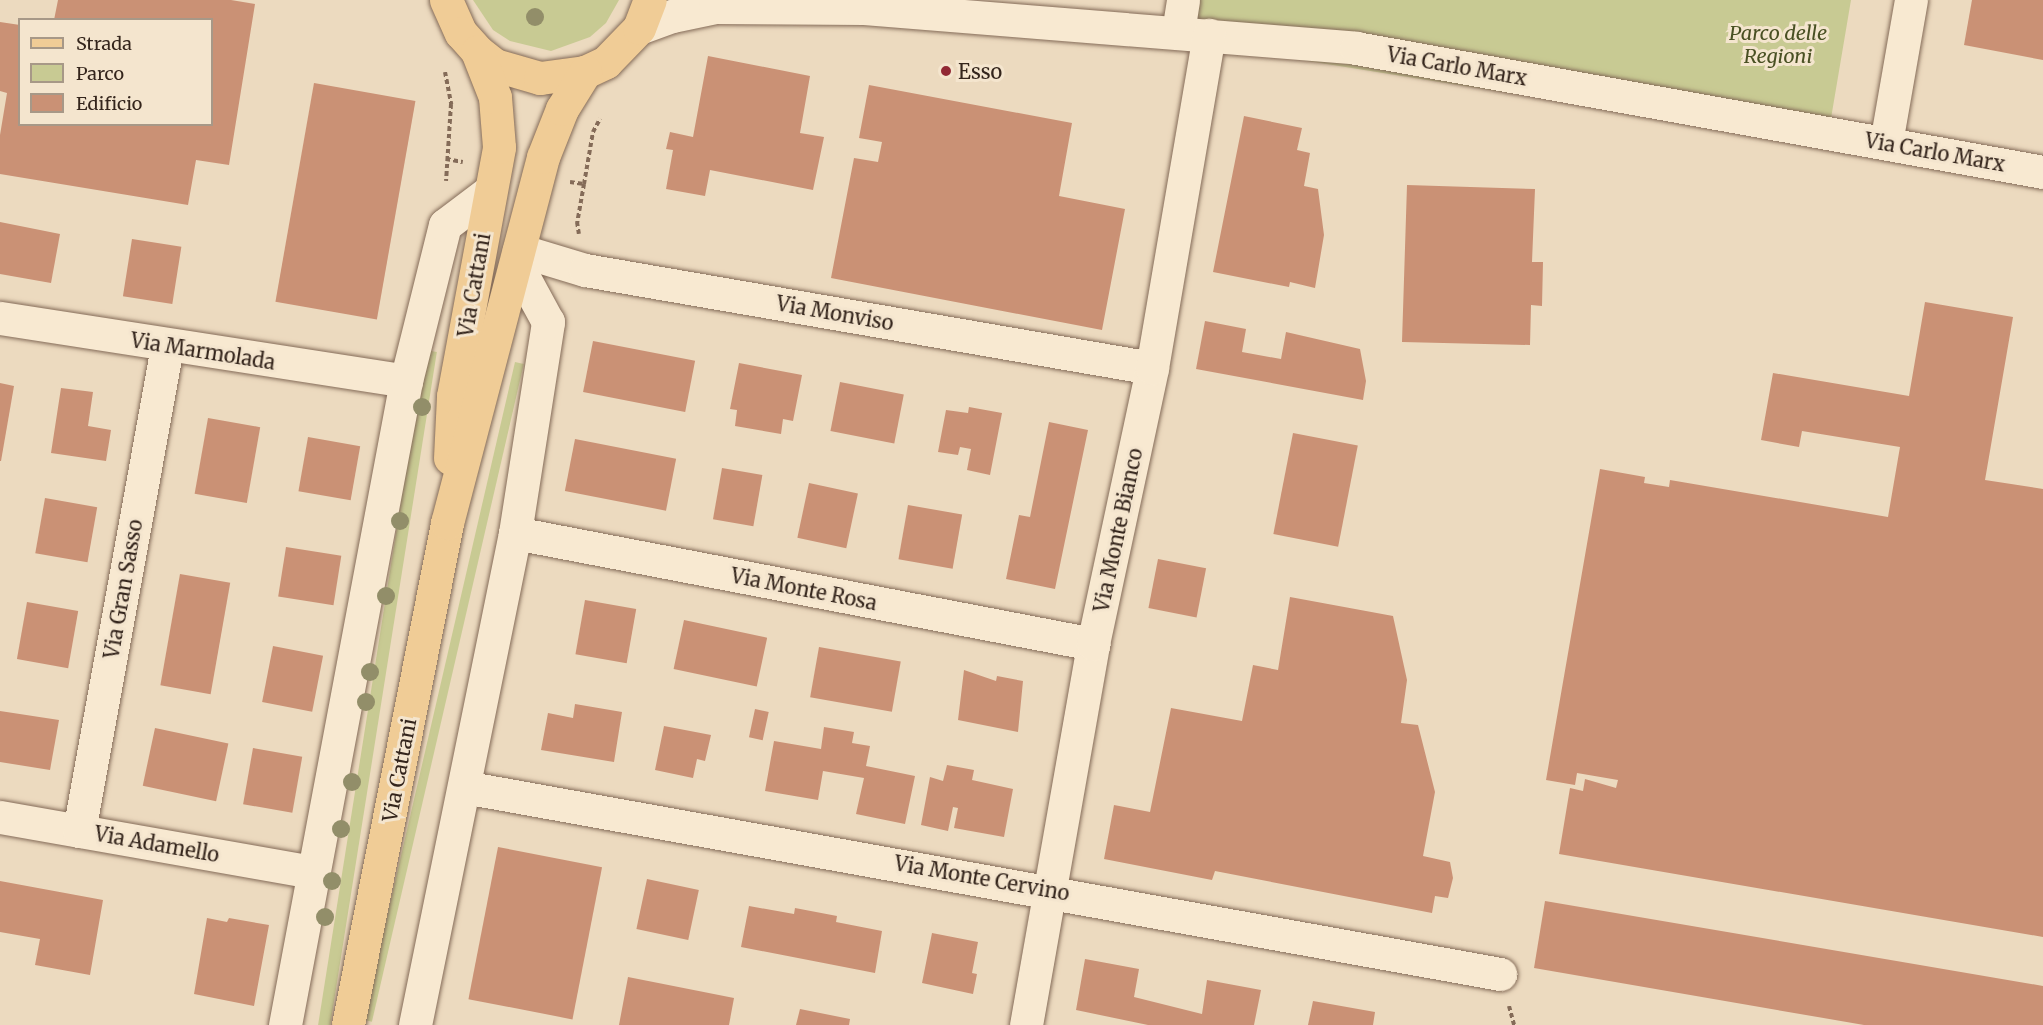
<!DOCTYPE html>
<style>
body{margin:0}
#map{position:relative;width:2043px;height:1025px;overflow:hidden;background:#ecdabf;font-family:Merriweather,serif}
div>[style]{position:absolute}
.green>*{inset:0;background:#c8ca93;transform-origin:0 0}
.building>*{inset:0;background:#ca9175;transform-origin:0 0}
.path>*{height:4px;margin-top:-2px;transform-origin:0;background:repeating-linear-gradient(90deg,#846b58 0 4.5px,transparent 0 7.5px)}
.roads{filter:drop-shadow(0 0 2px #846b58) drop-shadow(0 0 2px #846b58)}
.minor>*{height:33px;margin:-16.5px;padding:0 16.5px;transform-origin:16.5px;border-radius:16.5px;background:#f8e9d1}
.major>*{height:33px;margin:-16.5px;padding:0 16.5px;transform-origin:16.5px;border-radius:16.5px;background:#f0cc96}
.trees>*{width:18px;height:18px;margin:-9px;border-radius:50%;background:#928e69}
.dots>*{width:16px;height:16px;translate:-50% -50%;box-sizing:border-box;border:3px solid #f4e5ce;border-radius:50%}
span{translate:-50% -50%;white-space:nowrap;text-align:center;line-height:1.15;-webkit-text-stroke:6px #f4e5ce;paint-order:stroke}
.park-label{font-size:20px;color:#495023;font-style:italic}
.street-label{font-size:20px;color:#34251c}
.poi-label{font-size:20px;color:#34251c}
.left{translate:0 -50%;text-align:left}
.legend{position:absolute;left:18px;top:18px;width:195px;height:108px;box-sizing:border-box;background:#f4e5ce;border:2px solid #a79887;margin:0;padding:8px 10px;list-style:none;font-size:18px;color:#34251c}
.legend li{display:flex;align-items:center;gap:12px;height:30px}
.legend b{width:30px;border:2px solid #a79887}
</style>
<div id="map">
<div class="green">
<div style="clip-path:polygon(473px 0,619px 0,606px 23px,590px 37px,551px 51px,510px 41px,493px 30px)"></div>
<div style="clip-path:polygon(1177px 0,1851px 0,1826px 148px,1584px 105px,1200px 44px)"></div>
<div style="left:425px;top:350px;width:12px;height:687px;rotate:9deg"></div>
<div style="left:515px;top:362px;width:9px;height:675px;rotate:13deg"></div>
</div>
<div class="building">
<div style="clip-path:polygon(58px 0,231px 0,255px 4px,229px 165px,196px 160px,188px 205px,0 174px,0 135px,7px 93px,0 91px,0 22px,20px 25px,20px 124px,212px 124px,212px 20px,54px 20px)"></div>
<div style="clip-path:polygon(1972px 0,2043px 0,2043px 60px,1964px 45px)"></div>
<div style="clip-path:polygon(708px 56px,810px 76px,800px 133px,824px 137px,813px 190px,710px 170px,705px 196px,666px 189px,673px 150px,666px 149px,670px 132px,693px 137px)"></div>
<div style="left:314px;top:83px;width:103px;height:222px;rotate:10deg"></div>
<div style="clip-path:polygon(869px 85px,1072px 123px,1059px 196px,1125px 209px,1102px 330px,831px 278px,854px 158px,878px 162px,882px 142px,859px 138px)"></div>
<div style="clip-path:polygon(1244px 116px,1302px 128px,1297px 150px,1310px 153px,1304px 186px,1318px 189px,1324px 235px,1315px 288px,1290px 282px,1289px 287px,1213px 272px)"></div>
<div style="clip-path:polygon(1407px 185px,1535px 189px,1532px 262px,1543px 262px,1542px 306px,1531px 305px,1530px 345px,1402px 342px)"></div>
<div style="clip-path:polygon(0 222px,60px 234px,51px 283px,0 274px)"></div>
<div style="left:132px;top:239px;width:50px;height:58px;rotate:9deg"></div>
<div style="clip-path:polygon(1925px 302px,2013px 317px,1985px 480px,2043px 489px,2043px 937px,1559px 854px,1570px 788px,1583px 791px,1585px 779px,1616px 788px,1618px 780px,1577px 773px,1575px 785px,1546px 780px,1600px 469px,1645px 477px,1644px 483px,1669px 487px,1670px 480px,1888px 517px,1900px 447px,1802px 431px,1799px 447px,1761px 440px,1773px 373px,1909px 396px)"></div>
<div style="clip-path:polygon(1205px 321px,1246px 329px,1242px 352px,1281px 359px,1286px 332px,1360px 349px,1366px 381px,1363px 400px,1196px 369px)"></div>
<div style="left:593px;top:341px;width:104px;height:52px;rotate:11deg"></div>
<div style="clip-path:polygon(739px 363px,802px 375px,793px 421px,783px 419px,781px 434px,735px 426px,737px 410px,730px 409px)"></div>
<div style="left:840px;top:382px;width:65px;height:50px;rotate:11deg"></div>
<div style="clip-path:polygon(0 383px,14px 386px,1px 461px,0 461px)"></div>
<div style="clip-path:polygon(61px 388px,93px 392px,88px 426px,111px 430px,106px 461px,51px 453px)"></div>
<div style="clip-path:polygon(969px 407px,1002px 413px,990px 475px,967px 470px,971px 449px,960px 447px,958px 455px,938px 452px,946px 410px,968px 413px)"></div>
<div style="left:208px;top:418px;width:53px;height:77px;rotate:10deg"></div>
<div style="clip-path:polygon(1049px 422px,1088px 430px,1055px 589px,1006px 579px,1019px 515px,1030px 517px)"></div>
<div style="left:1293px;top:433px;width:66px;height:103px;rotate:11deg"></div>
<div style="left:308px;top:437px;width:53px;height:55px;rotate:10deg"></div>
<div style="left:575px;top:439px;width:103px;height:53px;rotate:11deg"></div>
<div style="left:722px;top:468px;width:41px;height:52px;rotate:10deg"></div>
<div style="left:809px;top:483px;width:50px;height:56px;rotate:12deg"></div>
<div style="left:45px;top:498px;width:53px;height:56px;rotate:10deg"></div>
<div style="left:908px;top:505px;width:55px;height:55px;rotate:10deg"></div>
<div style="left:286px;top:547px;width:56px;height:50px;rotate:9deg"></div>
<div style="left:1158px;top:559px;width:49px;height:50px;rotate:11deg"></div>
<div style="left:180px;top:574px;width:51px;height:113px;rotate:10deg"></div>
<div style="clip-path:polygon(1290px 597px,1393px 616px,1407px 680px,1401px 723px,1418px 725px,1435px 792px,1423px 856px,1450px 862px,1453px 878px,1448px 898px,1435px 896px,1432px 913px,1215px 871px,1212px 880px,1104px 859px,1114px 805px,1150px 812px,1171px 708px,1242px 721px,1253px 665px,1278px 670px)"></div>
<div style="left:585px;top:600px;width:52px;height:55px;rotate:10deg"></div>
<div style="left:27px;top:602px;width:52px;height:58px;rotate:10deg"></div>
<div style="left:684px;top:620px;width:85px;height:50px;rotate:12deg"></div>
<div style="left:273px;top:646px;width:51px;height:57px;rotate:11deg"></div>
<div style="left:819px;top:647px;width:83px;height:51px;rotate:10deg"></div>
<div style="clip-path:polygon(964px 670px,996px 681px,997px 676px,1023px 681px,1018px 732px,958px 720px)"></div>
<div style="clip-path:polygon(575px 704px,622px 712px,614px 762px,541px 750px,548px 713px,573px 718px)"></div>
<div style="left:755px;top:709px;width:14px;height:29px;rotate:12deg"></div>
<div style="clip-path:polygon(0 711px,59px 720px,50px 770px,0 762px)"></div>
<div style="clip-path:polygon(664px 726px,711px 735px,705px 761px,697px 759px,693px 778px,655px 770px)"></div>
<div style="clip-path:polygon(824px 727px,854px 732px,852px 743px,870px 746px,866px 766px,915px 776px,905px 824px,856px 814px,864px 778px,823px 771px,818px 800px,765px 791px,774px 741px,821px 749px)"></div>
<div style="left:155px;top:728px;width:75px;height:59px;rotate:12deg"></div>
<div style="left:253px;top:748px;width:50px;height:57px;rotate:10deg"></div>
<div style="clip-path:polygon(947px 765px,974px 770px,972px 780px,1013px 789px,1004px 837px,954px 828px,958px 808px,953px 807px,948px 831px,921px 825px,930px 777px,943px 781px)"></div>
<div style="left:498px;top:847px;width:106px;height:155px;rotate:11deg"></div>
<div style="left:647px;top:879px;width:53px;height:51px;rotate:12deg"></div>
<div style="clip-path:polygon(0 881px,103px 900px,90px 975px,35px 965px,40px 939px,0 932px)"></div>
<div style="clip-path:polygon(1545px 901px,2043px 986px,2043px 1025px,1864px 1025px,1534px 968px)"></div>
<div style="clip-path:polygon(749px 906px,794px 914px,795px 908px,837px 916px,836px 922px,882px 931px,875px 973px,741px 947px)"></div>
<div style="clip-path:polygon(207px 918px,227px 922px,229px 918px,269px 925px,254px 1006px,194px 994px)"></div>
<div style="clip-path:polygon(932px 933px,978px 942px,972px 973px,977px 974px,973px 994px,922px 983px)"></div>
<div style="clip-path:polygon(1085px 959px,1139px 969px,1134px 997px,1202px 1014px,1207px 980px,1261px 990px,1254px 1025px,1148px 1025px,1076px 1010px)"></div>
<div style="clip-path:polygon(628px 977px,734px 998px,729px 1025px,619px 1025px)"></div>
<div style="clip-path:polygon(1313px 1001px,1375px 1012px,1373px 1025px,1308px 1025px)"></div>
<div style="clip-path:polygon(800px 1009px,850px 1019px,849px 1025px,796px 1025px)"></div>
</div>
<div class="path">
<div style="left:445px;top:72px;width:33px;rotate:79deg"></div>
<div style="left:451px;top:104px;width:77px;rotate:93.7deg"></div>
<div style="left:446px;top:159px;width:17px;rotate:10deg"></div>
<div style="left:570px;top:182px;width:14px;rotate:8deg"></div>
<div style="left:584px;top:184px;width:39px;rotate:100deg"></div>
<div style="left:577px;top:222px;width:12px;rotate:81deg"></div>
<div style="left:584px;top:184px;width:53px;rotate:-80.2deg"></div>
<div style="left:593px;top:132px;width:15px;rotate:-62deg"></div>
<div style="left:1509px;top:1006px;width:20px;rotate:75deg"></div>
</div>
<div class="roads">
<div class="minor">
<div style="left:639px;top:28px;width:35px;rotate:-20deg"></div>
<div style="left:672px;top:16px;width:44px;rotate:-11.8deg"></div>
<div style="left:715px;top:7px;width:149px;rotate:0.4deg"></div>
<div style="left:864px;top:8px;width:494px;rotate:4.6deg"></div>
<div style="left:1356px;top:48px;width:698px;rotate:10.23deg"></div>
<div style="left:1178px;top:32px;width:32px;rotate:-81deg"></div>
<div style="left:1886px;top:143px;width:145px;rotate:-80.1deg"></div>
<div style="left:519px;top:250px;width:69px;rotate:16.9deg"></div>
<div style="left:585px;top:270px;width:575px;rotate:9.81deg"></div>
<div style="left:0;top:318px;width:411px;rotate:8.8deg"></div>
<div style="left:515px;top:533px;width:589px;rotate:10.87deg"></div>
<div style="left:464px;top:787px;width:1053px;rotate:10.23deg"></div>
<div style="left:0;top:817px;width:318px;rotate:10deg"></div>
<div style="left:79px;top:831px;width:493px;rotate:-79.7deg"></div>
<div style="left:285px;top:1025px;width:655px;rotate:-79.36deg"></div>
<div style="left:406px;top:381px;width:161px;rotate:-76deg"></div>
<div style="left:445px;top:225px;width:56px;rotate:-37.1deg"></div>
<div style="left:415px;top:1025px;width:502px;rotate:-78.51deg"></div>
<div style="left:515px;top:533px;width:214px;rotate:-81.1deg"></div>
<div style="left:548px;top:322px;width:67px;rotate:-118.5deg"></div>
<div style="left:1026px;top:1025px;width:387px;rotate:-80deg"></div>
<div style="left:1093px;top:644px;width:282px;rotate:-77.9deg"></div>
<div style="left:1152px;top:368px;width:338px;rotate:-80.3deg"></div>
</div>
<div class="major">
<div style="left:446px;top:0;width:36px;rotate:66deg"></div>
<div style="left:461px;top:33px;width:24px;rotate:48deg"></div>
<div style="left:477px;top:51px;width:23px;rotate:38deg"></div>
<div style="left:495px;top:65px;width:47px;rotate:16.1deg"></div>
<div style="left:540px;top:78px;width:45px;rotate:-7.6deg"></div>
<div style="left:585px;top:72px;width:23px;rotate:-25deg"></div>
<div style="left:606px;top:62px;width:47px;rotate:-45.9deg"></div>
<div style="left:639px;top:28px;width:30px;rotate:-69deg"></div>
<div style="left:450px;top:458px;width:62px;rotate:-87.2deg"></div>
<div style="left:453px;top:396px;width:253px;rotate:-79.5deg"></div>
<div style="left:499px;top:147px;width:50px;rotate:-94.6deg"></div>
<div style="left:495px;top:97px;width:49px;rotate:-111.4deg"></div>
<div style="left:348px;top:1025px;width:512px;rotate:-78.84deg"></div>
<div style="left:447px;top:523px;width:378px;rotate:-75.3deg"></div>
<div style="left:543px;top:157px;width:52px;rotate:-68.4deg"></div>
<div style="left:562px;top:109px;width:44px;rotate:-58.1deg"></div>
</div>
</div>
<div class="trees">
<div style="left:535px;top:17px"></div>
<div style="left:422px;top:407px"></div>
<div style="left:400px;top:521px"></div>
<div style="left:386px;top:596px"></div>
<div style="left:370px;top:672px"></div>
<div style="left:366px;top:702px"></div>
<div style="left:352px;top:782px"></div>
<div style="left:341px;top:829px"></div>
<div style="left:332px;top:881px"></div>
<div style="left:325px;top:917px"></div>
</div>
<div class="dots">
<div style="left:946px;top:71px;background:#922934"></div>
</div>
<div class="park-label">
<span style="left:1778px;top:44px">Parco delle<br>Regioni</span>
</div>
<div class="street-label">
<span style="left:1457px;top:66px;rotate:10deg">Via Carlo Marx</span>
<span style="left:1935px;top:152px;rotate:10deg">Via Carlo Marx</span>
<span style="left:474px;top:285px;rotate:-80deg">Via Cattani</span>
<span style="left:835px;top:313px;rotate:10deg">Via Monviso</span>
<span style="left:203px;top:351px;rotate:9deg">Via Marmolada</span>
<span style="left:1118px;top:530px;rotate:-78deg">Via Monte Bianco</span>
<span style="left:123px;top:589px;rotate:-80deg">Via Gran Sasso</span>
<span style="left:804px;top:589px;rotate:11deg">Via Monte Rosa</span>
<span style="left:399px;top:770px;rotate:-79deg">Via Cattani</span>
<span style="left:157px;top:844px;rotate:10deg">Via Adamello</span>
<span style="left:982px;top:878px;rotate:10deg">Via Monte Cervino</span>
</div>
<div class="poi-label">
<span class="left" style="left:958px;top:71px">Esso</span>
</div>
<ul class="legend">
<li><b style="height:8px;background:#f0cc96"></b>Strada</li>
<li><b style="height:16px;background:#c8ca93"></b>Parco</li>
<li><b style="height:16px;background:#ca9175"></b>Edificio</li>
</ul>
</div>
